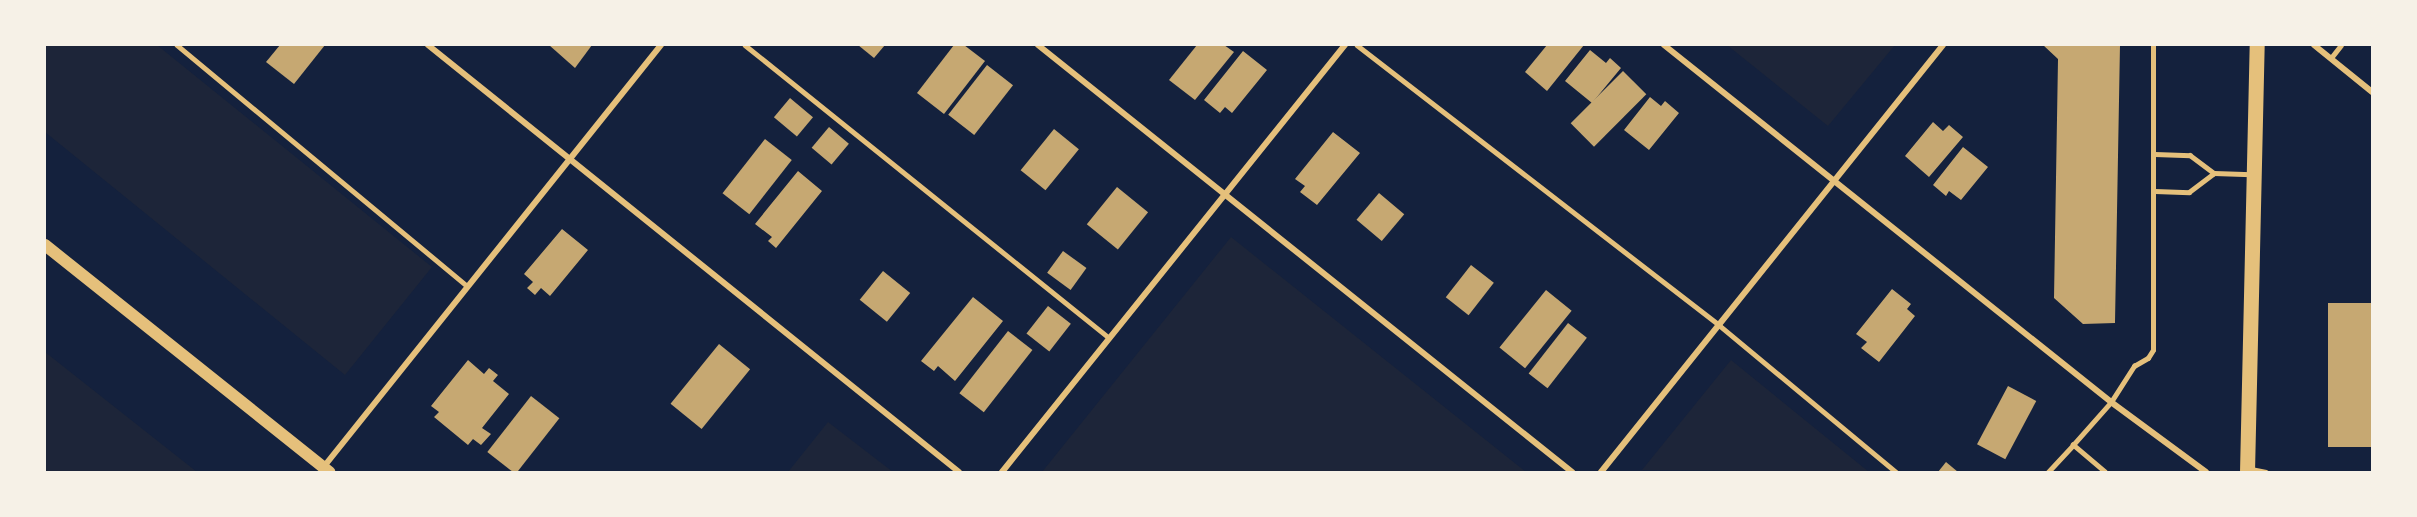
<!DOCTYPE html>
<style>
body{margin:0}
#map{position:relative;width:2417px;height:517px;overflow:hidden;background:#14213d;font-family:"Fira Sans Condensed",sans-serif}
div>[style]{position:absolute}
.green>*{inset:0;background:#1d2539}
.building>*{inset:0;background:#c6a872;transform-origin:0 0}
.service>*{height:4.5px;margin:-2.25px;padding:0 2.25px;transform-origin:2.25px;border-radius:2.25px;background:#e5c07b}
.minor>*{height:6px;margin:-3px;padding:0 3px;transform-origin:3px;border-radius:3px;background:#e5c07b}
.secondary>*{height:12px;margin:-6px;padding:0 6px;transform-origin:6px;border-radius:6px;background:#e5c07b}
.primary>*{height:15px;margin:-7.5px;padding:0 7.5px;transform-origin:7.5px;border-radius:7.5px;background:#e5c07b}
span{translate:-50% -50%;white-space:nowrap;text-align:center;line-height:1.15;-webkit-text-stroke:6px #f6f1e7;paint-order:stroke}
.frame{position:absolute;inset:0;border:46px solid #f6f1e7;pointer-events:none}
</style>
<div id="map">
<div class="green">
<div style="clip-path:polygon(45px 45px,157px 45px,432px 267px,345px 375px,45px 132px)"></div>
<div style="clip-path:polygon(1727px 45px,1895px 45px,1828px 126px)"></div>
<div style="clip-path:polygon(1231px 237px,1526px 472px,1042px 472px)"></div>
<div style="clip-path:polygon(45px 352px,197px 472px,45px 472px)"></div>
<div style="clip-path:polygon(1731px 360px,1869px 472px,1642px 470px)"></div>
<div style="clip-path:polygon(828px 422px,893px 472px,788px 472px)"></div>
</div>
<div class="building">
<div style="clip-path:polygon(280px 45px,325px 45px,294px 84px,266px 62px)"></div>
<div style="clip-path:polygon(549px 45px,592px 45px,575px 68px)"></div>
<div style="clip-path:polygon(858px 45px,885px 45px,874px 58px)"></div>
<div style="clip-path:polygon(954px 45px,964px 45px,985px 61px,944px 114px,917px 93px)"></div>
<div style="clip-path:polygon(1197px 45px,1224px 45px,1234px 52px,1195px 100px,1169px 80px)"></div>
<div style="clip-path:polygon(1547px 45px,1584px 45px,1547px 91px,1525px 72px)"></div>
<div style="clip-path:polygon(2043px 45px,2120px 45px,2115px 323px,2083px 324px,2054px 298px,2058px 59px)"></div>
<div style="clip-path:polygon(1590px 50px,1606px 63px,1610px 58px,1621px 68px,1592px 103px,1565px 81px)"></div>
<div style="clip-path:polygon(1243px 51px,1267px 70px,1232px 113px,1225px 107px,1220px 113px,1204px 100px)"></div>
<div style="left:987px;top:65px;width:33px;height:63px;rotate:38deg"></div>
<div style="left:1623px;top:71px;width:33px;height:74px;rotate:45deg"></div>
<div style="clip-path:polygon(1650px 97px,1661px 106px,1665px 101px,1679px 113px,1649px 150px,1624px 130px)"></div>
<div style="left:790px;top:98px;width:30px;height:25px;rotate:40deg"></div>
<div style="clip-path:polygon(1933px 122px,1943px 131px,1949px 125px,1963px 137px,1929px 177px,1905px 156px)"></div>
<div style="left:829px;top:127px;width:26px;height:27px;rotate:40deg"></div>
<div style="left:1054px;top:129px;width:32px;height:53px;rotate:39deg"></div>
<div style="clip-path:polygon(1333px 132px,1360px 153px,1317px 205px,1300px 192px,1305px 186px,1295px 179px)"></div>
<div style="left:765px;top:139px;width:34px;height:69px;rotate:38deg"></div>
<div style="clip-path:polygon(1963px 147px,1988px 167px,1961px 200px,1949px 191px,1946px 196px,1933px 185px)"></div>
<div style="clip-path:polygon(798px 171px,822px 191px,776px 248px,768px 241px,772px 237px,755px 224px)"></div>
<div style="left:1117px;top:187px;width:40px;height:48px;rotate:39deg"></div>
<div style="left:1379px;top:193px;width:33px;height:35px;rotate:40deg"></div>
<div style="clip-path:polygon(562px 229px,588px 250px,550px 296px,541px 288px,535px 295px,527px 288px,533px 282px,524px 274px)"></div>
<div style="left:1063px;top:251px;width:29px;height:27px;rotate:36deg"></div>
<div style="left:1471px;top:265px;width:29px;height:41px;rotate:38deg"></div>
<div style="left:883px;top:271px;width:35px;height:37px;rotate:39deg"></div>
<div style="clip-path:polygon(1892px 289px,1911px 304px,1907px 309px,1915px 316px,1879px 362px,1861px 348px,1867px 342px,1856px 334px)"></div>
<div style="left:1546px;top:290px;width:33px;height:74px;rotate:39deg"></div>
<div style="clip-path:polygon(973px 297px,1003px 321px,955px 381px,938px 366px,934px 371px,921px 361px)"></div>
<div style="left:2328px;top:303px;width:44px;height:144px"></div>
<div style="left:1048px;top:306px;width:29px;height:35px;rotate:38deg"></div>
<div style="left:1568px;top:323px;width:24px;height:64px;rotate:38deg"></div>
<div style="left:1008px;top:331px;width:31px;height:79px;rotate:38deg"></div>
<div style="left:719px;top:344px;width:40px;height:77px;rotate:39deg"></div>
<div style="clip-path:polygon(468px 360px,484px 374px,489px 368px,498px 375px,493px 381px,509px 394px,482px 428px,491px 434px,481px 445px,473px 439px,468px 445px,434px 417px,439px 412px,431px 406px)"></div>
<div style="left:2008px;top:386px;width:32px;height:66px;rotate:28deg"></div>
<div style="left:531px;top:396px;width:36px;height:71px;rotate:38deg"></div>
<div style="clip-path:polygon(1946px 462px,1958px 472px,1938px 472px)"></div>
</div>
<div class="service">
<div style="left:177px;top:45px;width:377px;rotate:39.7deg"></div>
<div style="left:745px;top:45px;width:467px;rotate:38.8deg"></div>
<div style="left:1357px;top:45px;width:458px;rotate:37.7deg"></div>
<div style="left:1719px;top:325px;width:230px;rotate:39.7deg"></div>
<div style="left:2331px;top:58px;width:16px;rotate:-52deg"></div>
<div style="left:2155px;top:154px;width:35px;rotate:2deg"></div>
<div style="left:2190px;top:155px;width:30px;rotate:37deg"></div>
<div style="left:2214px;top:173px;width:37px;rotate:2deg"></div>
<div style="left:2155px;top:191px;width:34px;rotate:2deg"></div>
<div style="left:2189px;top:192px;width:31px;rotate:-37deg"></div>
<div style="left:2251px;top:469px;width:15px;rotate:11deg"></div>
<div style="left:2048px;top:472px;width:37px;rotate:-47deg"></div>
<div style="left:2105px;top:472px;width:42px;rotate:-139.8deg"></div>
<div style="left:2073px;top:445px;width:57px;rotate:-48.5deg"></div>
<div style="left:2111px;top:402px;width:43px;rotate:-57.4deg"></div>
<div style="left:2134px;top:366px;width:16px;rotate:-30deg"></div>
<div style="left:2148px;top:358px;width:9px;rotate:-58deg"></div>
<div style="left:2153px;top:350px;width:305px;rotate:-90deg"></div>
</div>
<div class="minor">
<div style="left:428px;top:45px;width:681px;rotate:38.8deg"></div>
<div style="left:1038px;top:45px;width:684px;rotate:38.65deg"></div>
<div style="left:1664px;top:45px;width:572px;rotate:38.61deg"></div>
<div style="left:2111px;top:402px;width:118px;rotate:36.4deg"></div>
<div style="left:2314px;top:45px;width:75px;rotate:39deg"></div>
<div style="left:322px;top:469px;width:543px;rotate:-51.36deg"></div>
<div style="left:1002px;top:472px;width:548px;rotate:-51.23deg"></div>
<div style="left:1601px;top:472px;width:547px;rotate:-51.31deg"></div>
</div>
<div class="secondary">
<div style="left:45px;top:245px;width:364px;rotate:38.6deg"></div>
</div>
<div class="primary">
<div style="left:2247px;top:472px;width:427px;rotate:-88.7deg"></div>
</div>
<div class="frame"></div>
</div>
